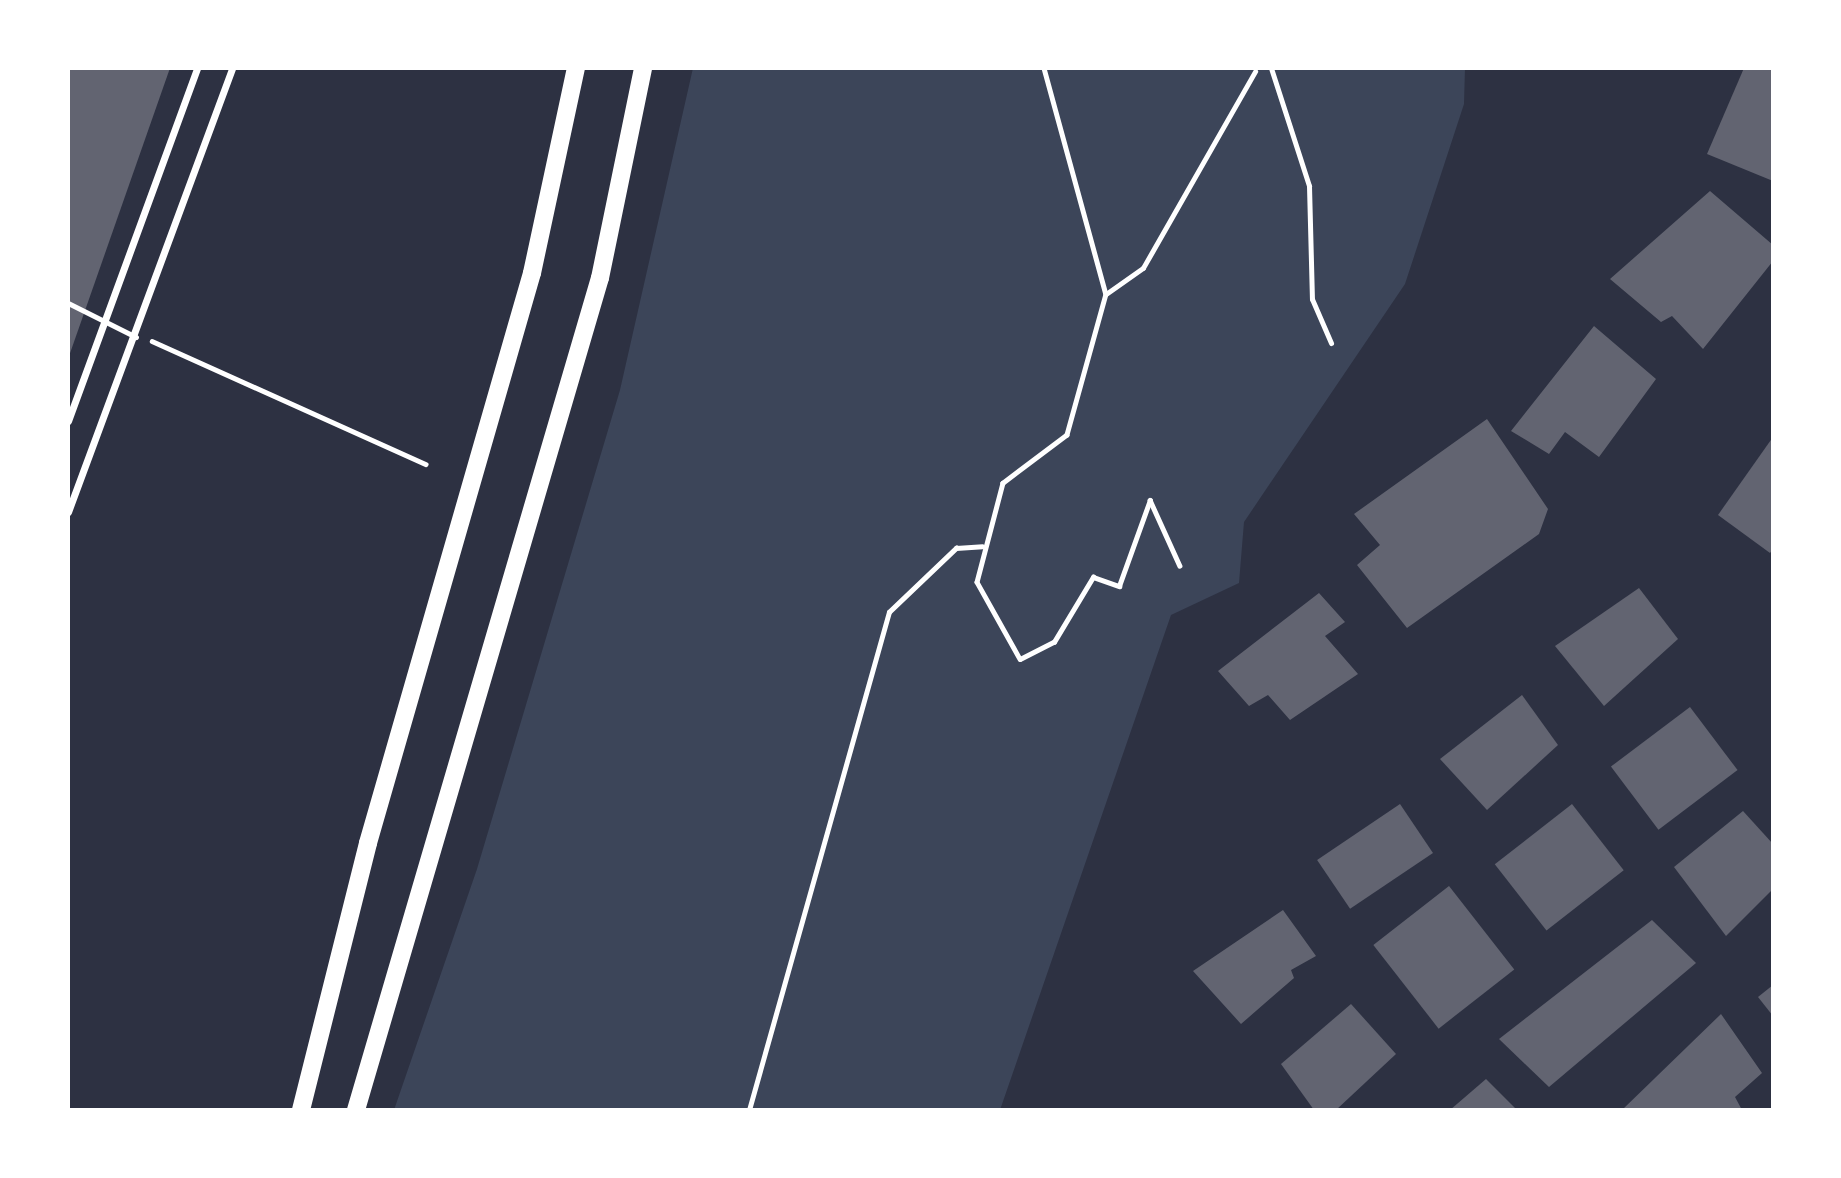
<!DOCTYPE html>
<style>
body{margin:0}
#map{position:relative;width:1841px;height:1178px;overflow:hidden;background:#2d3142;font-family:"Golos Text",sans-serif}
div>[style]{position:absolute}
.green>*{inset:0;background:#3c4559}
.building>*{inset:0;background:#626471;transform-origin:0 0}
.path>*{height:4.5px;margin:-2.25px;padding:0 2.25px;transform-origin:2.25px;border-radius:2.25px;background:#fff}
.service>*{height:5px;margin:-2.5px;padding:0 2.5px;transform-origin:2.5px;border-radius:2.5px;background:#fff}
.minor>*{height:7px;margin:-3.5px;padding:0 3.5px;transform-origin:3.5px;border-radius:3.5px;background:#fff}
.primary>*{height:18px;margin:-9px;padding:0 9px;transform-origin:9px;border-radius:9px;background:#fff}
span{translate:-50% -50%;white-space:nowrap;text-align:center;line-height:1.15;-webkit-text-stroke:6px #fff;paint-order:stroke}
.frame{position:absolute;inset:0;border:70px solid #fff;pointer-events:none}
</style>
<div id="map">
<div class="green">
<div style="clip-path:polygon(693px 68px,1465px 68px,1464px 104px,1405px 284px,1244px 522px,1239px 583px,1171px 615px,1000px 1110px,394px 1110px,477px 869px,620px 390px)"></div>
</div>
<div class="building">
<div style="clip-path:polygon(68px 68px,170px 68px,68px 359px)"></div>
<div style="clip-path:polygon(1744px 68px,1773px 68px,1773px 181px,1707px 154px)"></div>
<div style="clip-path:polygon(1710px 191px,1773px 245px,1773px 261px,1703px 349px,1672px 316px,1661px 322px,1610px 279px)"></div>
<div style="clip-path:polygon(1594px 326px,1656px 379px,1599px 457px,1565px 432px,1549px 454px,1511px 431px)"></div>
<div style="clip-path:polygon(1487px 419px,1548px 509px,1539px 534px,1407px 628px,1357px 565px,1380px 545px,1354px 514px)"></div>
<div style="clip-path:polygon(1773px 437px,1773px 549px,1770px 553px,1718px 515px)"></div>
<div style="clip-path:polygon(1639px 588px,1678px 639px,1604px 706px,1555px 646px)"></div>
<div style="clip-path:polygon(1319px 593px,1345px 622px,1325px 636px,1358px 674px,1290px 720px,1268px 695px,1249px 706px,1218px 671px)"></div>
<div style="clip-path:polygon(1522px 695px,1558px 745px,1487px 810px,1440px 759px)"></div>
<div style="left:1690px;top:707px;width:79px;height:99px;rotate:53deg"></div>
<div style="left:1400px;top:804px;width:59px;height:100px;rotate:56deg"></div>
<div style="left:1572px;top:804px;width:84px;height:98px;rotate:52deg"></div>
<div style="clip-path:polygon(1743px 811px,1773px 844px,1773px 889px,1726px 936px,1674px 867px)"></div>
<div style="left:1449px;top:886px;width:106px;height:96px;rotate:52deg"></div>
<div style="clip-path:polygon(1283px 910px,1316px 956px,1291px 970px,1294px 978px,1241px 1024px,1193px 971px)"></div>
<div style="clip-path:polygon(1652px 920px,1696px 963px,1549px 1087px,1499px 1039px)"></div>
<div style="clip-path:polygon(1773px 985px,1773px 1016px,1758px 997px)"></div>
<div style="clip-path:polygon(1351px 1004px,1396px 1054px,1336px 1110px,1314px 1110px,1281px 1064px)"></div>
<div style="clip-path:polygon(1721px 1014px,1762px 1073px,1735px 1097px,1742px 1110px,1622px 1110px)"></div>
<div style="clip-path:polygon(1486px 1079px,1517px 1110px,1450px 1110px)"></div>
</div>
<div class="path">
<div style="left:1044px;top:68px;width:234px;rotate:74.7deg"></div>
<div style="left:1106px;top:294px;width:146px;rotate:105.5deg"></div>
<div style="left:1067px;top:435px;width:80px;rotate:143.1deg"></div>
<div style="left:1003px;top:483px;width:102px;rotate:104.7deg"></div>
<div style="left:977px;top:582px;width:88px;rotate:60.8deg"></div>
<div style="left:1020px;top:659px;width:38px;rotate:-27deg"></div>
<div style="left:1054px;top:642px;width:76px;rotate:-59deg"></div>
<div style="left:1093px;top:577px;width:28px;rotate:19deg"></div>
<div style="left:1119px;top:586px;width:91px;rotate:-70.2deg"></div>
<div style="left:1150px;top:500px;width:72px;rotate:65.6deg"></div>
<div style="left:1106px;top:294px;width:45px;rotate:-35.1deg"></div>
<div style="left:1143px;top:268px;width:226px;rotate:-60.3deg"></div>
<div style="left:152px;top:341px;width:300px;rotate:24.2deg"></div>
<div style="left:749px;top:1110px;width:517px;rotate:-74.3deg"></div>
<div style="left:889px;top:612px;width:93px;rotate:-43.7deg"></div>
<div style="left:956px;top:548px;width:26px;rotate:-4deg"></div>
</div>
<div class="service">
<div style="left:1271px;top:68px;width:124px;rotate:72.1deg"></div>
<div style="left:1309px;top:186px;width:113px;rotate:88.5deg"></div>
<div style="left:1312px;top:299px;width:48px;rotate:66.6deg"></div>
<div style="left:68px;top:303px;width:76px;rotate:26.6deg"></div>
</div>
<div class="minor">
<div style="left:68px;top:421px;width:376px;rotate:-69.9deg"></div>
<div style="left:68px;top:512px;width:473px;rotate:-69.7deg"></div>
</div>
<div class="primary">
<div style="left:301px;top:1110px;width:275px;rotate:-75.9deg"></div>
<div style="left:368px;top:843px;width:593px;rotate:-73.95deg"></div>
<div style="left:532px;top:273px;width:210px;rotate:-77.9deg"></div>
<div style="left:356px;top:1110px;width:867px;rotate:-73.66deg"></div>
<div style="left:600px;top:278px;width:214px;rotate:-78.4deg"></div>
</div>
<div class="frame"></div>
</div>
